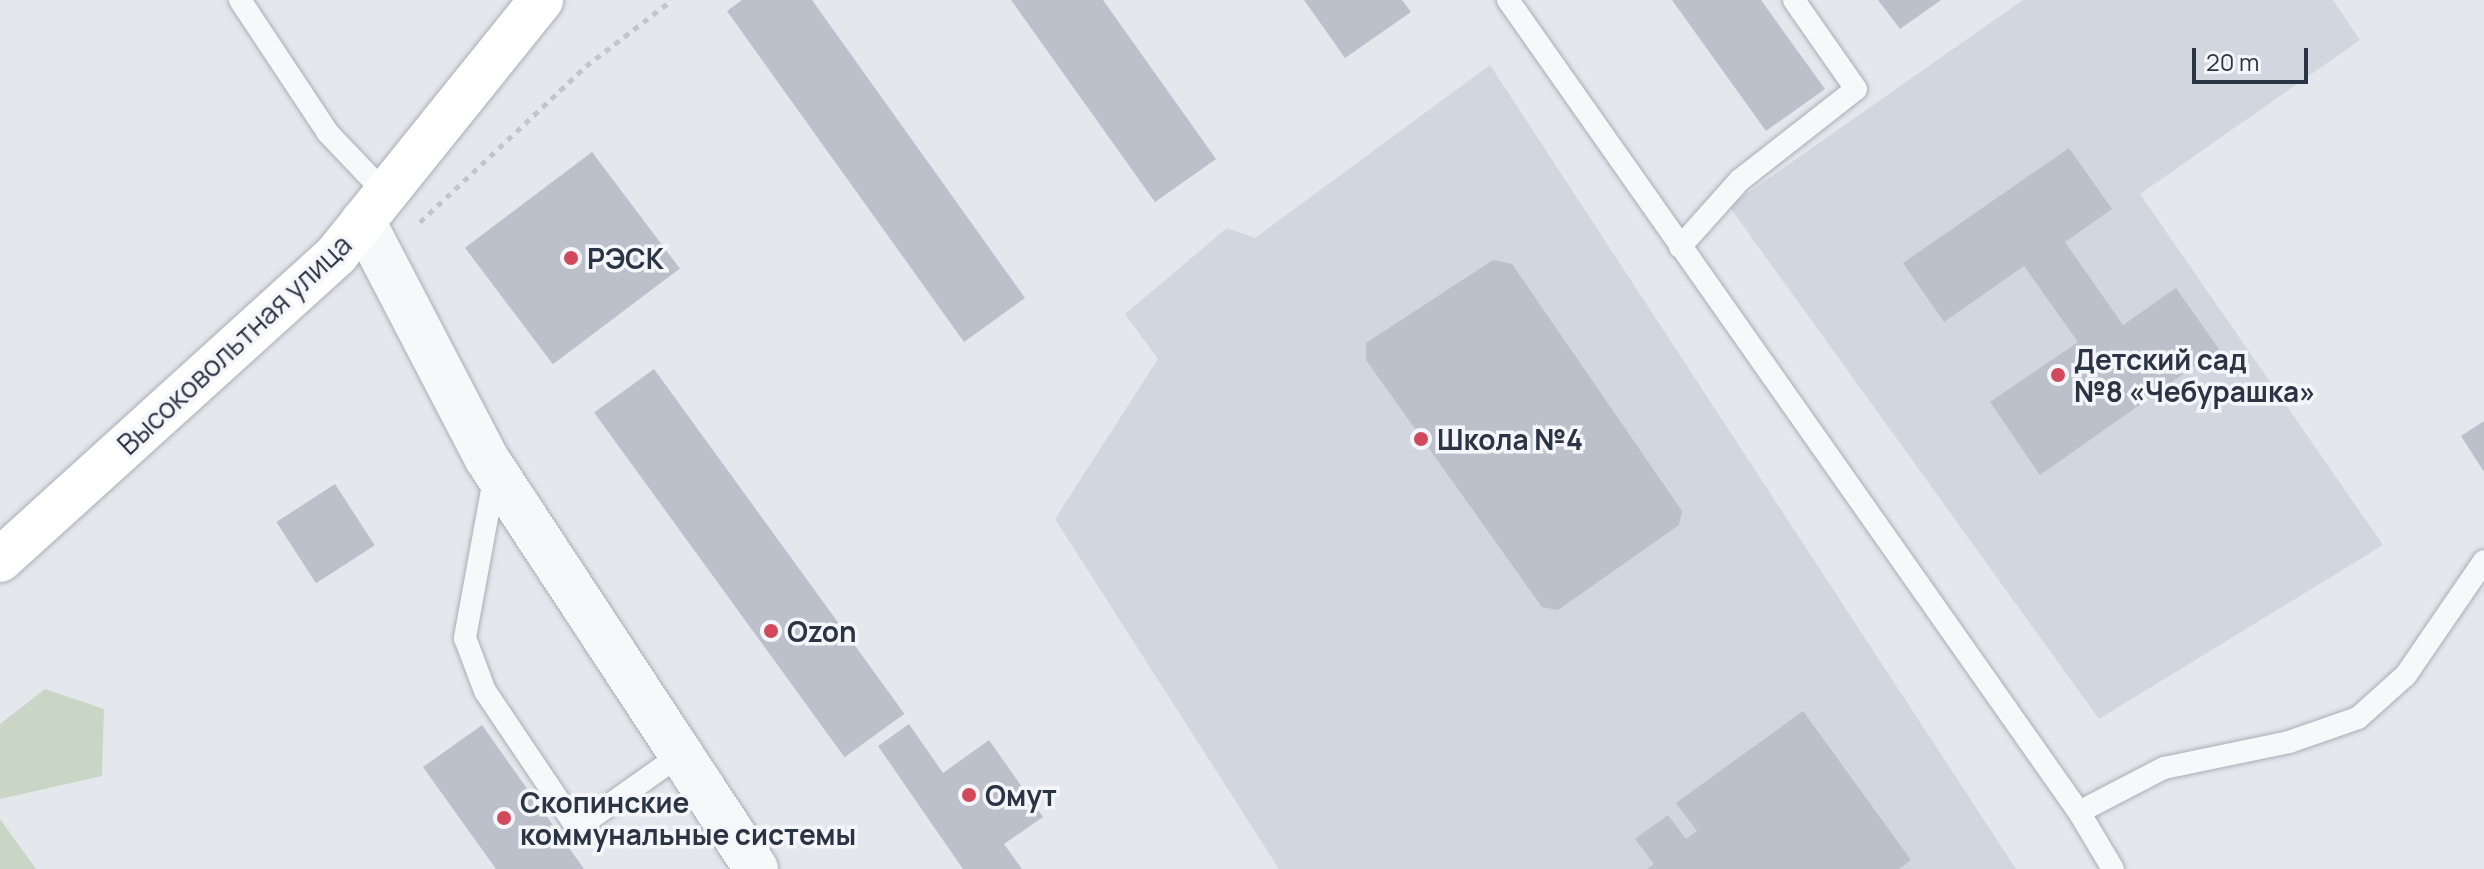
<!DOCTYPE html>
<meta charset="utf-8">
<style>
body{margin:0}
#map{position:relative;width:2484px;height:869px;overflow:hidden;background:#e4e7ec;font-family:Manrope,sans-serif}
div>[style]{position:absolute}
.built>*{inset:0;background:#d2d6de}
.green>*{inset:0;background:#c9d6c5}
.building>*{inset:0;background:#bbc0ca;transform-origin:0 0}
.path>*{height:5px;margin-top:-2.5px;transform-origin:0;background:repeating-linear-gradient(90deg,#c2c5cb 0 6px,transparent 0 12px)}
.roads{filter:drop-shadow(0 0 2px #a9aeb7) drop-shadow(0 0 2px #a9aeb7)}
.lane>*{height:22px;margin:-11px;padding:0 11px;transform-origin:11px;border-radius:11px;background:#f7f8fa}
.street>*{height:44px;margin:-22px;padding:0 22px;transform-origin:22px;border-radius:22px;background:#f7f8fa}
.secondary>*{height:44px;margin:-22px;padding:0 22px;transform-origin:22px;border-radius:22px;background:#fff}
.dots>*{width:22px;height:22px;translate:-50% -50%;box-sizing:border-box;border:4px solid #f4f6f9;border-radius:50%}
span{translate:-50% -50%;white-space:nowrap;text-align:center;line-height:1.15;-webkit-text-stroke:7px #f4f6f9;paint-order:stroke}
.poi-label{font-size:28px;color:#2b3445;font-weight:700}
.left{translate:0 -50%;text-align:left}
.street-label{font-size:28px;color:#2b3445}
.scale{position:absolute;left:2192px;top:48px;width:116px;height:36px;box-sizing:border-box;border:4px solid #2b3445;border-top:0;padding-left:10px;font-size:24px;line-height:28px;white-space:nowrap;color:#2b3445;-webkit-text-stroke:6px #f4f6f9;paint-order:stroke}
</style>
<div id="map">
<div class="built">
<div style="clip-path:polygon(2023px 0,2333px 0,2360px 40px,2140px 194px,2383px 545px,2099px 719px,1729px 206px)"></div>
<div style="clip-path:polygon(1490px 65px,2016px 869px,1279px 869px,1055px 519px,1158px 359px,1125px 314px,1227px 228px,1255px 238px)"></div>
</div>
<div class="green">
<div style="clip-path:polygon(45px 689px,104px 709px,102px 776px,0 799px,0 724px)"></div>
<div style="clip-path:polygon(0 819px,36px 869px,0 869px)"></div>
</div>
<div class="building">
<div style="clip-path:polygon(742px 0,812px 0,1025px 298px,964px 342px,727px 11px)"></div>
<div style="clip-path:polygon(1011px 0,1103px 0,1216px 159px,1155px 202px)"></div>
<div style="clip-path:polygon(1304px 0,1402px 0,1411px 12px,1345px 58px)"></div>
<div style="clip-path:polygon(1672px 0,1761px 0,1825px 89px,1766px 131px)"></div>
<div style="clip-path:polygon(1878px 0,1941px 0,1900px 29px)"></div>
<div style="clip-path:polygon(2069px 148px,2112px 209px,2065px 242px,2123px 325px,2176px 288px,2219px 349px,2040px 475px,1990px 402px,2078px 342px,2024px 266px,1944px 322px,1903px 263px)"></div>
<div style="left:592px;top:152px;width:146px;height:159px;rotate:53deg"></div>
<div style="clip-path:polygon(1493px 260px,1512px 264px,1682px 511px,1679px 525px,1558px 610px,1542px 607px,1366px 360px,1366px 343px)"></div>
<div style="left:654px;top:369px;width:426px;height:74px;rotate:54deg"></div>
<div style="clip-path:polygon(2484px 421px,2484px 472px,2461px 436px)"></div>
<div style="left:335px;top:484px;width:73px;height:70px;rotate:57deg"></div>
<div style="clip-path:polygon(1803px 711px,1911px 860px,1899px 869px,1647px 869px,1654px 864px,1635px 839px,1668px 815px,1686px 839px,1697px 831px,1676px 803px)"></div>
<div style="clip-path:polygon(909px 724px,943px 773px,989px 740px,1043px 817px,1004px 844px,1022px 869px,963px 869px,878px 746px)"></div>
<div style="clip-path:polygon(482px 725px,584px 869px,496px 869px,423px 767px)"></div>
</div>
<div class="path">
<div style="left:420px;top:222px;width:228px;rotate:-43.2deg"></div>
<div style="left:586px;top:66px;width:108px;rotate:-37.5deg"></div>
</div>
<div class="roads">
<div class="lane">
<div style="left:240px;top:0;width:159px;rotate:56.5deg"></div>
<div style="left:328px;top:133px;width:84px;rotate:46.4deg"></div>
<div style="left:1508px;top:0;width:993px;rotate:54.89deg"></div>
<div style="left:2079px;top:812px;width:66px;rotate:59.2deg"></div>
<div style="left:1680px;top:247px;width:90px;rotate:-48.2deg"></div>
<div style="left:1740px;top:180px;width:147px;rotate:-38.1deg"></div>
<div style="left:1856px;top:89px;width:108px;rotate:-124.9deg"></div>
<div style="left:495px;top:474px;width:167px;rotate:100.4deg"></div>
<div style="left:465px;top:638px;width:57px;rotate:69.3deg"></div>
<div style="left:485px;top:691px;width:165px;rotate:56.1deg"></div>
<div style="left:577px;top:828px;width:128px;rotate:-35.4deg"></div>
<div style="left:2079px;top:812px;width:96px;rotate:-27.4deg"></div>
<div style="left:2164px;top:768px;width:128px;rotate:-11.7deg"></div>
<div style="left:2289px;top:742px;width:73px;rotate:-19.2deg"></div>
<div style="left:2358px;top:718px;width:64px;rotate:-41.9deg"></div>
<div style="left:2406px;top:675px;width:138px;rotate:-55.6deg"></div>
</div>
<div class="street">
<div style="left:363px;top:221px;width:268px;rotate:62.5deg"></div>
<div style="left:487px;top:459px;width:490px;rotate:56.7deg"></div>
</div>
<div class="secondary">
<div style="left:0;top:560px;width:455px;rotate:-42.2deg"></div>
<div style="left:337px;top:254px;width:326px;rotate:-51.2deg"></div>
</div>
</div>
<div class="dots">
<div style="left:571px;top:258px;background:#d1495b"></div>
<div style="left:2058px;top:375px;background:#d1495b"></div>
<div style="left:1421px;top:439px;background:#d1495b"></div>
<div style="left:771px;top:631px;background:#d1495b"></div>
<div style="left:969px;top:795px;background:#d1495b"></div>
<div style="left:504px;top:818px;background:#d1495b"></div>
</div>
<div class="poi-label">
<span class="left" style="left:587px;top:258px">РЭСК</span>
<span class="left" style="left:2074px;top:375px">Детский сад<br>№8 «Чебурашка»</span>
<span class="left" style="left:1437px;top:439px">Школа №4</span>
<span class="left" style="left:787px;top:631px">Ozon</span>
<span class="left" style="left:985px;top:795px">Омут</span>
<span class="left" style="left:520px;top:818px">Скопинские<br>коммунальные системы</span>
</div>
<div class="street-label">
<span style="left:234px;top:344px;rotate:-43deg">Высоковольтная улица</span>
</div>
<div class="scale">20 m</div>
</div>
